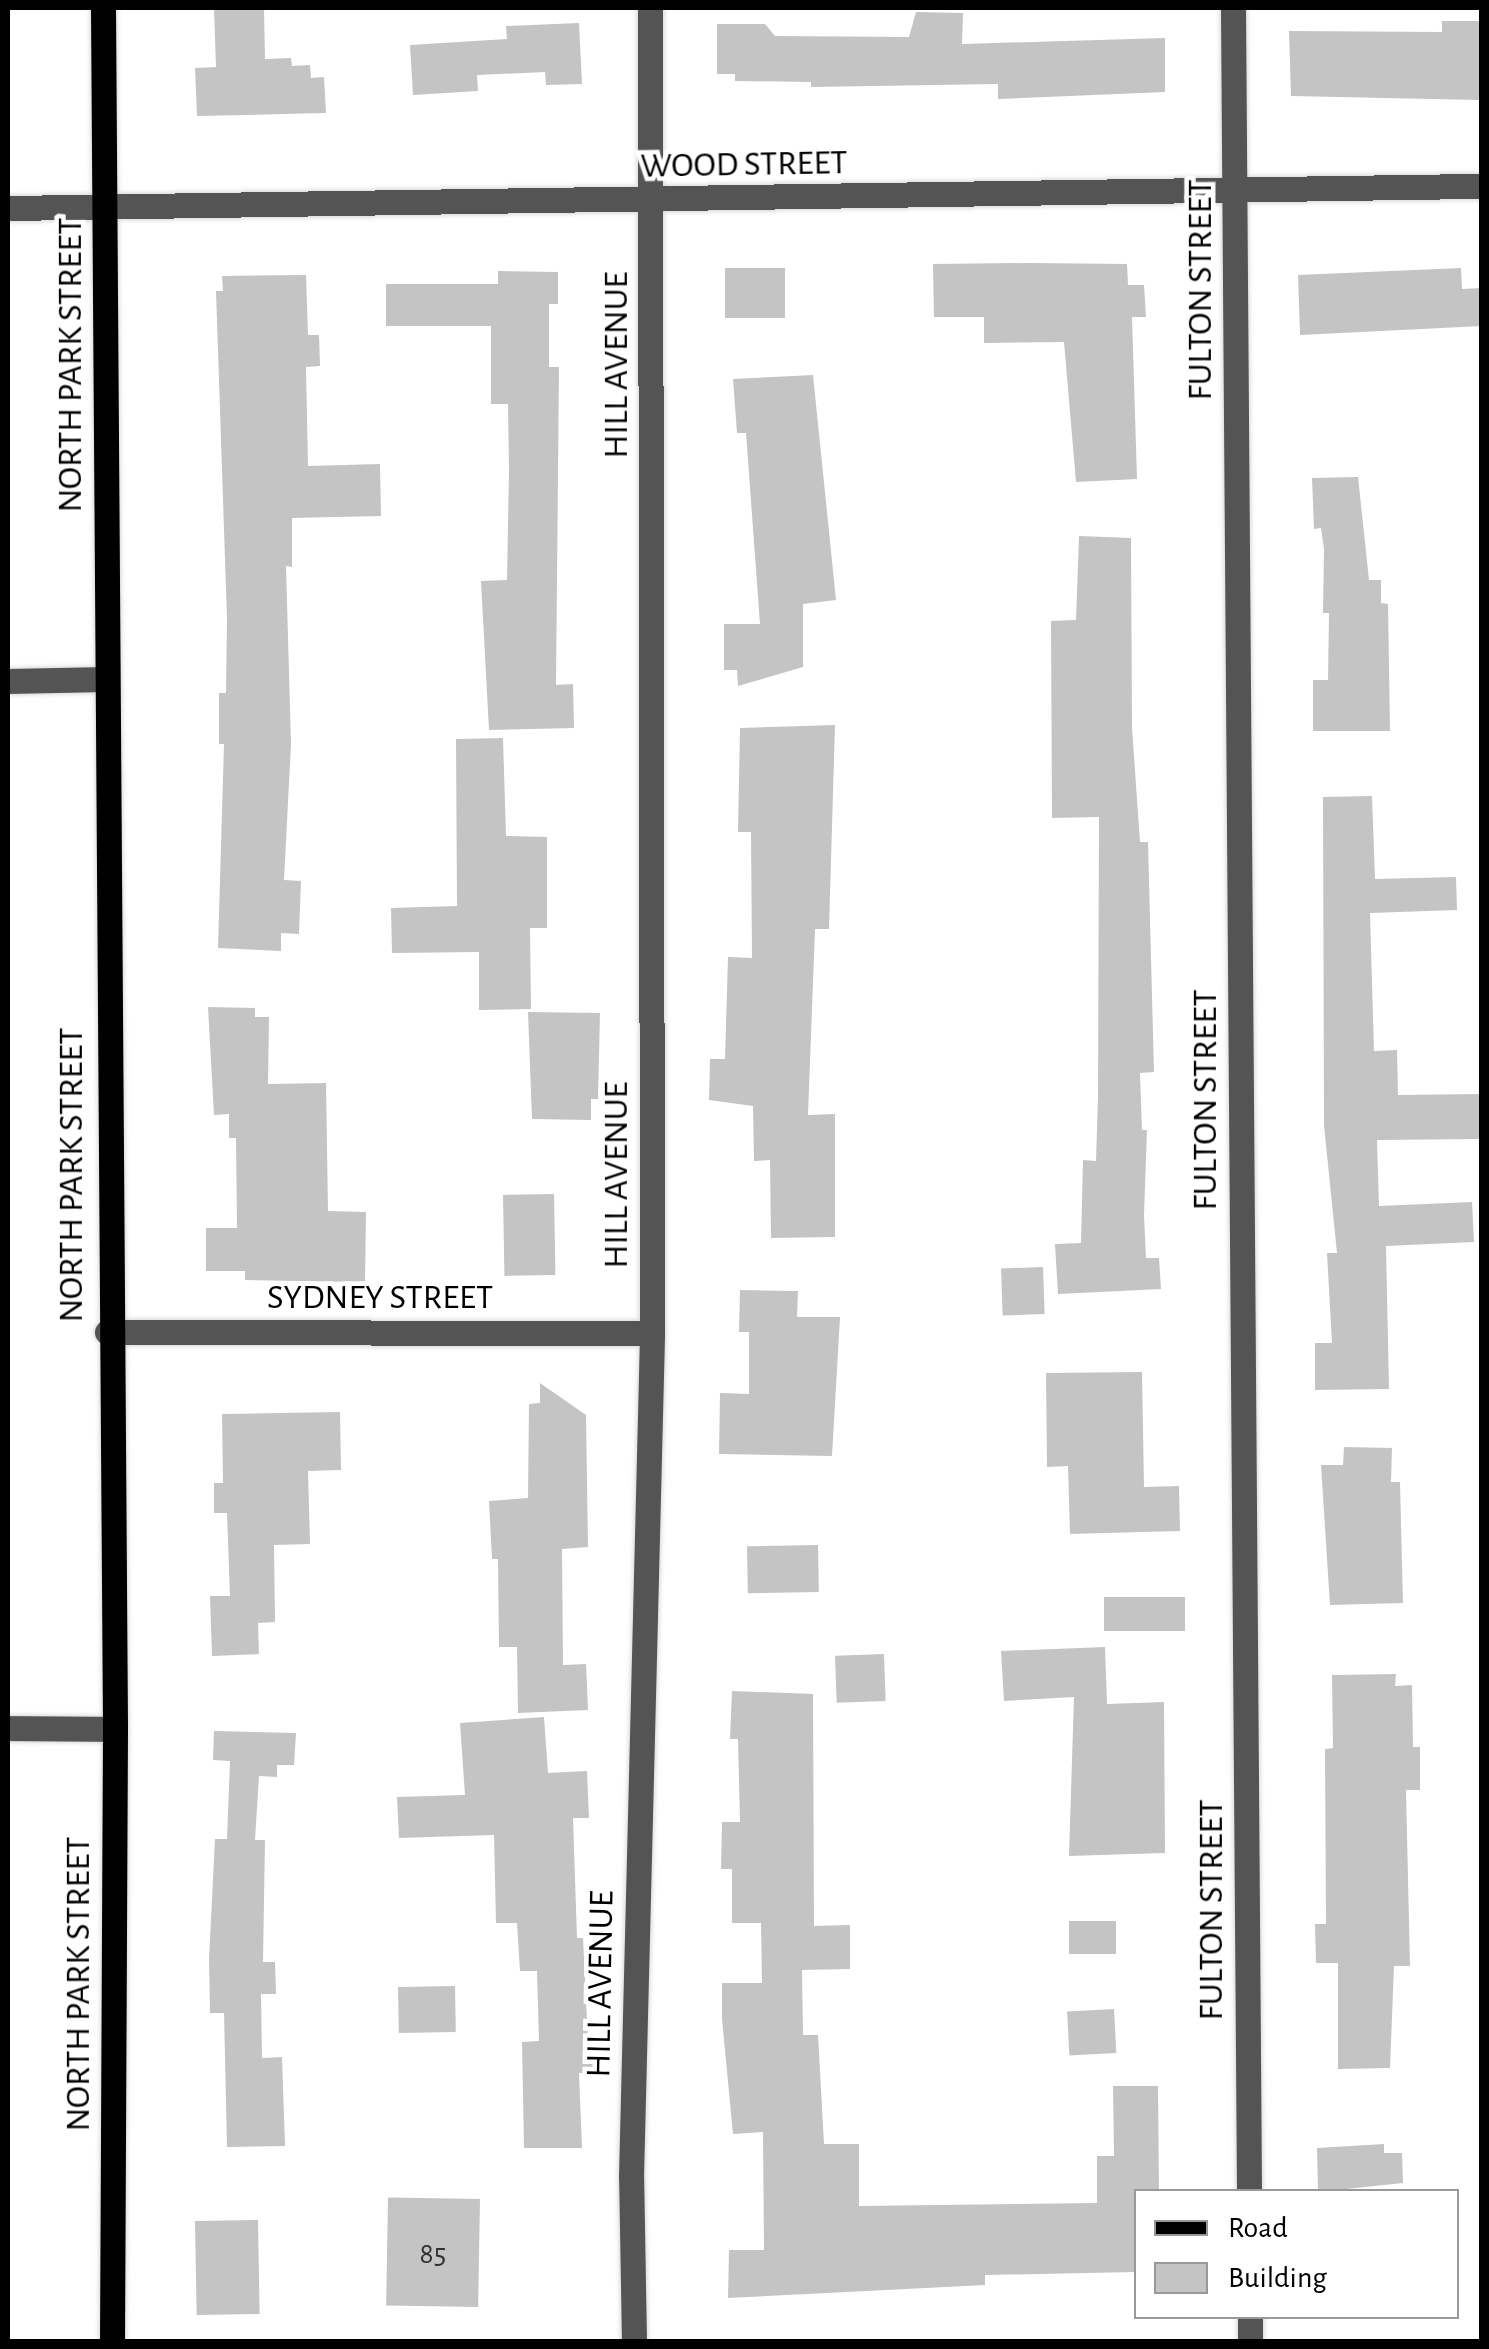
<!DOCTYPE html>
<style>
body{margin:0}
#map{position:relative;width:1489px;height:2349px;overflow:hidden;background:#fff;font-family:"Alegreya Sans",sans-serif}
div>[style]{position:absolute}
.building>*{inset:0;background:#c4c4c4;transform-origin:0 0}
.roads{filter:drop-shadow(0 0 2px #dbdbdb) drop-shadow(0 0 2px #dbdbdb)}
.minor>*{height:25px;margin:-12.5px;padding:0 12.5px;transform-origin:12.5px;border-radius:12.5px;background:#545454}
.major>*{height:25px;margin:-12.5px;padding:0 12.5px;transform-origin:12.5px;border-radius:12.5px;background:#000}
span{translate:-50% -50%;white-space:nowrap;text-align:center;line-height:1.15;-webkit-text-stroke:9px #fff;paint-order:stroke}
.number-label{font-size:30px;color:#313131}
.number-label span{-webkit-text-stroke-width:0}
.street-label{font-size:35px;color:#000}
.frame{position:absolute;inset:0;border:10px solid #000;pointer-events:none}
.legend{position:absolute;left:1134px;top:2189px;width:325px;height:130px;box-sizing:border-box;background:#fff;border:2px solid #999;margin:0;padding:12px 18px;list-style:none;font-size:30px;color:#000}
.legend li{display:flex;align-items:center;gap:20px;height:50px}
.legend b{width:50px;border:2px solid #999}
</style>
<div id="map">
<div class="building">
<div style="clip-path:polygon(214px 8px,264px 8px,265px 59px,291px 58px,292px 66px,310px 65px,311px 78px,324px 77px,326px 113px,197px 116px,195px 68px,216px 67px)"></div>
<div style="clip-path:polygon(916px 12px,963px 13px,962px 44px,1165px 38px,1165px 92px,998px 99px,998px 84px,811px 87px,811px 82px,735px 81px,735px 74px,717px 74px,717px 24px,765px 24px,775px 36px,909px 37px)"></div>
<div style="clip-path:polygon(1442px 21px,1482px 21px,1479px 100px,1291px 96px,1289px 31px,1442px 32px)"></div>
<div style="clip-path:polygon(579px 23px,582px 84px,546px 85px,545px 72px,477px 75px,478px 91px,413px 95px,410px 45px,507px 39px,506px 26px)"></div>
<div style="clip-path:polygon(1029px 263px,1127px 264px,1128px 285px,1144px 285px,1146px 317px,1132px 317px,1137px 479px,1076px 482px,1064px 342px,984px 343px,984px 317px,934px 317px,933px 264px)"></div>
<div style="left:725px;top:268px;width:60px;height:50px"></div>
<div style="clip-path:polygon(1461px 268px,1462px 289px,1482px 288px,1482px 326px,1300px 335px,1298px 275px)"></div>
<div style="clip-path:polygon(498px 271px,558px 272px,558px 304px,549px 304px,549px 367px,559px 367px,556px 685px,573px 684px,574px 728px,489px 730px,481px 581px,507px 580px,509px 470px,508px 404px,491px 404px,491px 326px,386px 326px,386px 284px,498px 284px)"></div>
<div style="clip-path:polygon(306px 275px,308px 335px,319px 335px,320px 366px,306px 367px,308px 466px,380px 464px,381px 516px,292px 518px,292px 567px,286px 566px,291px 744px,284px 880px,301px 881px,299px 934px,281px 933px,281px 951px,218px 948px,224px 744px,219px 744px,219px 693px,226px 693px,227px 619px,216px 291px,223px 291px,222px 276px)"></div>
<div style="clip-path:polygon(813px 375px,836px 600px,803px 604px,803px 667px,738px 686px,737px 670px,724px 670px,724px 624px,760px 624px,746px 433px,737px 433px,733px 379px)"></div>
<div style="clip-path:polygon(1358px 477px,1369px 580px,1381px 580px,1381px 603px,1388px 604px,1390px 731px,1313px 731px,1313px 680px,1328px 680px,1329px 613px,1323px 613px,1324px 549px,1321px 528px,1314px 529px,1312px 478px)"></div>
<div style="clip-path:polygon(1079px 536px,1131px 538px,1132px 728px,1140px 842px,1148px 842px,1154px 1072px,1140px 1073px,1142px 1130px,1147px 1130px,1144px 1215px,1146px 1258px,1159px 1258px,1161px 1289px,1058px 1294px,1055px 1244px,1081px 1243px,1083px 1160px,1096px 1161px,1098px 1097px,1099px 817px,1052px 818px,1051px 621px,1076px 620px)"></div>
<div style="clip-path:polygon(835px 725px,829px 929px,815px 929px,808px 1115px,835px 1114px,835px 1237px,771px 1238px,770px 1160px,754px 1161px,753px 1106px,709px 1100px,710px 1059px,725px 1059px,728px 957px,752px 958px,751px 832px,738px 832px,740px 728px)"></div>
<div style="clip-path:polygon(503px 738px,506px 836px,547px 837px,547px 928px,530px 928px,531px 1009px,479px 1010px,479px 952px,392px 953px,391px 908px,457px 906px,456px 739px)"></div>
<div style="clip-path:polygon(1372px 796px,1375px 879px,1456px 877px,1457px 910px,1370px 913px,1374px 1051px,1397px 1050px,1398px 1095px,1480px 1094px,1480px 1139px,1377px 1140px,1379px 1206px,1472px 1202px,1474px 1242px,1386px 1246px,1389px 1389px,1315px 1390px,1315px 1343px,1332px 1343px,1327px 1253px,1337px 1253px,1324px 1125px,1323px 797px)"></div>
<div style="clip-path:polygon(208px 1007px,255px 1008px,255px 1017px,269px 1017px,268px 1084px,326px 1083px,328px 1211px,366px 1212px,365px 1282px,245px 1280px,245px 1271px,206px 1271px,206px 1228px,237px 1228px,236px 1138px,229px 1138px,229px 1114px,214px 1115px)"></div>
<div style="clip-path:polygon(528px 1012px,600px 1013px,598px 1099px,591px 1099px,591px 1120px,532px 1119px)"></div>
<div style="left:554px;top:1194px;width:81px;height:51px;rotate:89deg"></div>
<div style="left:1043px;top:1267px;width:47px;height:42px;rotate:88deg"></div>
<div style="clip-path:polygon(740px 1290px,798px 1291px,797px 1317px,840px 1317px,832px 1456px,719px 1454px,720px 1393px,749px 1394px,749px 1332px,739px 1332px)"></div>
<div style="clip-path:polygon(1142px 1372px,1144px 1487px,1179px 1486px,1180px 1531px,1070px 1534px,1068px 1466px,1047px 1467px,1046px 1373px)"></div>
<div style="clip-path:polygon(540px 1383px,586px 1415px,588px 1547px,562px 1549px,563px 1665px,586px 1664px,588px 1710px,518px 1713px,517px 1647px,499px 1647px,498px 1559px,492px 1559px,489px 1501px,528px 1498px,529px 1404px,540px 1403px)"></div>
<div style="clip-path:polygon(340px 1412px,341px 1470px,308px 1471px,310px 1544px,274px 1545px,275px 1622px,258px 1623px,259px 1654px,212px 1656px,210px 1596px,230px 1596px,227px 1513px,214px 1513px,214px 1483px,223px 1483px,222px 1414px)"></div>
<div style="clip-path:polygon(1344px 1447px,1392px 1448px,1391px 1482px,1400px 1482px,1403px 1603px,1330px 1605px,1321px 1465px,1343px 1465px)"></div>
<div style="left:818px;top:1545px;width:47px;height:71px;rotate:89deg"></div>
<div style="left:1185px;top:1597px;width:34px;height:81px;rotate:90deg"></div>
<div style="clip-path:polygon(1105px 1647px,1107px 1704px,1164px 1702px,1165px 1853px,1069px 1856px,1074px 1697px,1004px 1701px,1001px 1651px)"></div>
<div style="left:884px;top:1654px;width:47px;height:49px;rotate:88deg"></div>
<div style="clip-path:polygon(1396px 1674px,1395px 1686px,1412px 1685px,1413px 1747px,1420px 1747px,1420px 1790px,1406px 1790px,1410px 1966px,1394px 1966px,1390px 2068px,1338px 2069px,1338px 1963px,1316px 1963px,1315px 1924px,1326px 1924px,1325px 1749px,1333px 1748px,1332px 1675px)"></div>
<div style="clip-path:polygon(732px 1691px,813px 1694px,814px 1926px,850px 1925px,850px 1969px,802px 1970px,803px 2035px,818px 2035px,824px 2144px,859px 2144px,859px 2206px,1097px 2203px,1097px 2156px,1114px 2156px,1113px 2086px,1158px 2086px,1159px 2192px,1134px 2192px,1135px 2272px,985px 2275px,985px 2285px,728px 2298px,729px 2250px,764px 2250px,763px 2132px,733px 2134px,722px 2019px,722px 1983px,762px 1983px,761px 1923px,732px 1923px,732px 1869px,721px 1869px,722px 1822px,740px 1822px,738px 1739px,730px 1739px)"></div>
<div style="clip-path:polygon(544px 1717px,548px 1773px,587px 1771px,589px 1818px,573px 1818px,577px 1938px,583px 1938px,588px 2041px,595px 2041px,595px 2073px,579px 2073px,582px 2148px,524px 2148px,522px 2042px,539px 2041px,537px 1971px,520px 1971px,517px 1923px,496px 1923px,494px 1835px,399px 1838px,397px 1797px,465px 1795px,460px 1723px)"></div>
<div style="clip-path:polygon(214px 1731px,296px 1733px,294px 1765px,277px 1765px,277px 1777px,259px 1776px,255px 1840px,265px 1840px,263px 1962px,275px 1962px,276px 1994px,261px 1994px,262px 2058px,282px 2057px,285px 2146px,227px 2147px,224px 2013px,210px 2013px,209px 1959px,215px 1839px,227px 1839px,230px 1761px,213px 1760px)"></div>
<div style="left:1069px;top:1921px;width:47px;height:33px"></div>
<div style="left:455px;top:1986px;width:46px;height:57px;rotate:89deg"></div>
<div style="left:1114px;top:2009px;width:44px;height:47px;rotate:87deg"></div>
<div style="clip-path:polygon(1384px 2144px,1384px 2153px,1402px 2153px,1403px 2183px,1318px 2192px,1317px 2148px)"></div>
<div style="left:480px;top:2199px;width:108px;height:92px;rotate:91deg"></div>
<div style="left:258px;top:2220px;width:94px;height:63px;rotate:89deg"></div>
</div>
<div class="roads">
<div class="minor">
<div style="left:1233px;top:8px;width:2184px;rotate:89.58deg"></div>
<div style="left:8px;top:208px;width:1474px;rotate:-0.86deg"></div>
<div style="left:8px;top:681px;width:99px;rotate:-1.2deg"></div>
<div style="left:107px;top:1332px;width:545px;rotate:0.11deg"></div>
<div style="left:8px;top:1728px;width:107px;rotate:0.5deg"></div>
<div style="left:1250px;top:2316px;width:26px;rotate:90deg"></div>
<div style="left:634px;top:2342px;width:165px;rotate:-91deg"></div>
<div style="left:631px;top:2177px;width:844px;rotate:-88.57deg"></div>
<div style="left:652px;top:1333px;width:1325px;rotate:-90.09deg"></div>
</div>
<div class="major">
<div style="left:103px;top:8px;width:1721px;rotate:89.6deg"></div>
<div style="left:115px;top:1729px;width:613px;rotate:90.28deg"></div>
</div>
</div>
<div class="number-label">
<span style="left:433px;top:2254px">85</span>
</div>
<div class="street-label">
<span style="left:744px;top:165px;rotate:-1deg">WOOD STREET</span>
<span style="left:1201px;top:290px;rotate:-90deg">FULTON STREET</span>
<span style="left:71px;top:365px;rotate:-90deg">NORTH PARK STREET</span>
<span style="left:617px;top:365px;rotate:-90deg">HILL AVENUE</span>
<span style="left:1206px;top:1100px;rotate:-90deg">FULTON STREET</span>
<span style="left:72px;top:1175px;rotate:-90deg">NORTH PARK STREET</span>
<span style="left:617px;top:1175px;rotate:-90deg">HILL AVENUE</span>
<span style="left:380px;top:1298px">SYDNEY STREET</span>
<span style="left:1212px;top:1910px;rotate:-90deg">FULTON STREET</span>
<span style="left:79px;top:1984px;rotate:-90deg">NORTH PARK STREET</span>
<span style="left:601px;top:1984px;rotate:-89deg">HILL AVENUE</span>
</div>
<div class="frame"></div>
<ul class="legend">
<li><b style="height:12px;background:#000"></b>Road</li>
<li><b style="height:28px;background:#c4c4c4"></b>Building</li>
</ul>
</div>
